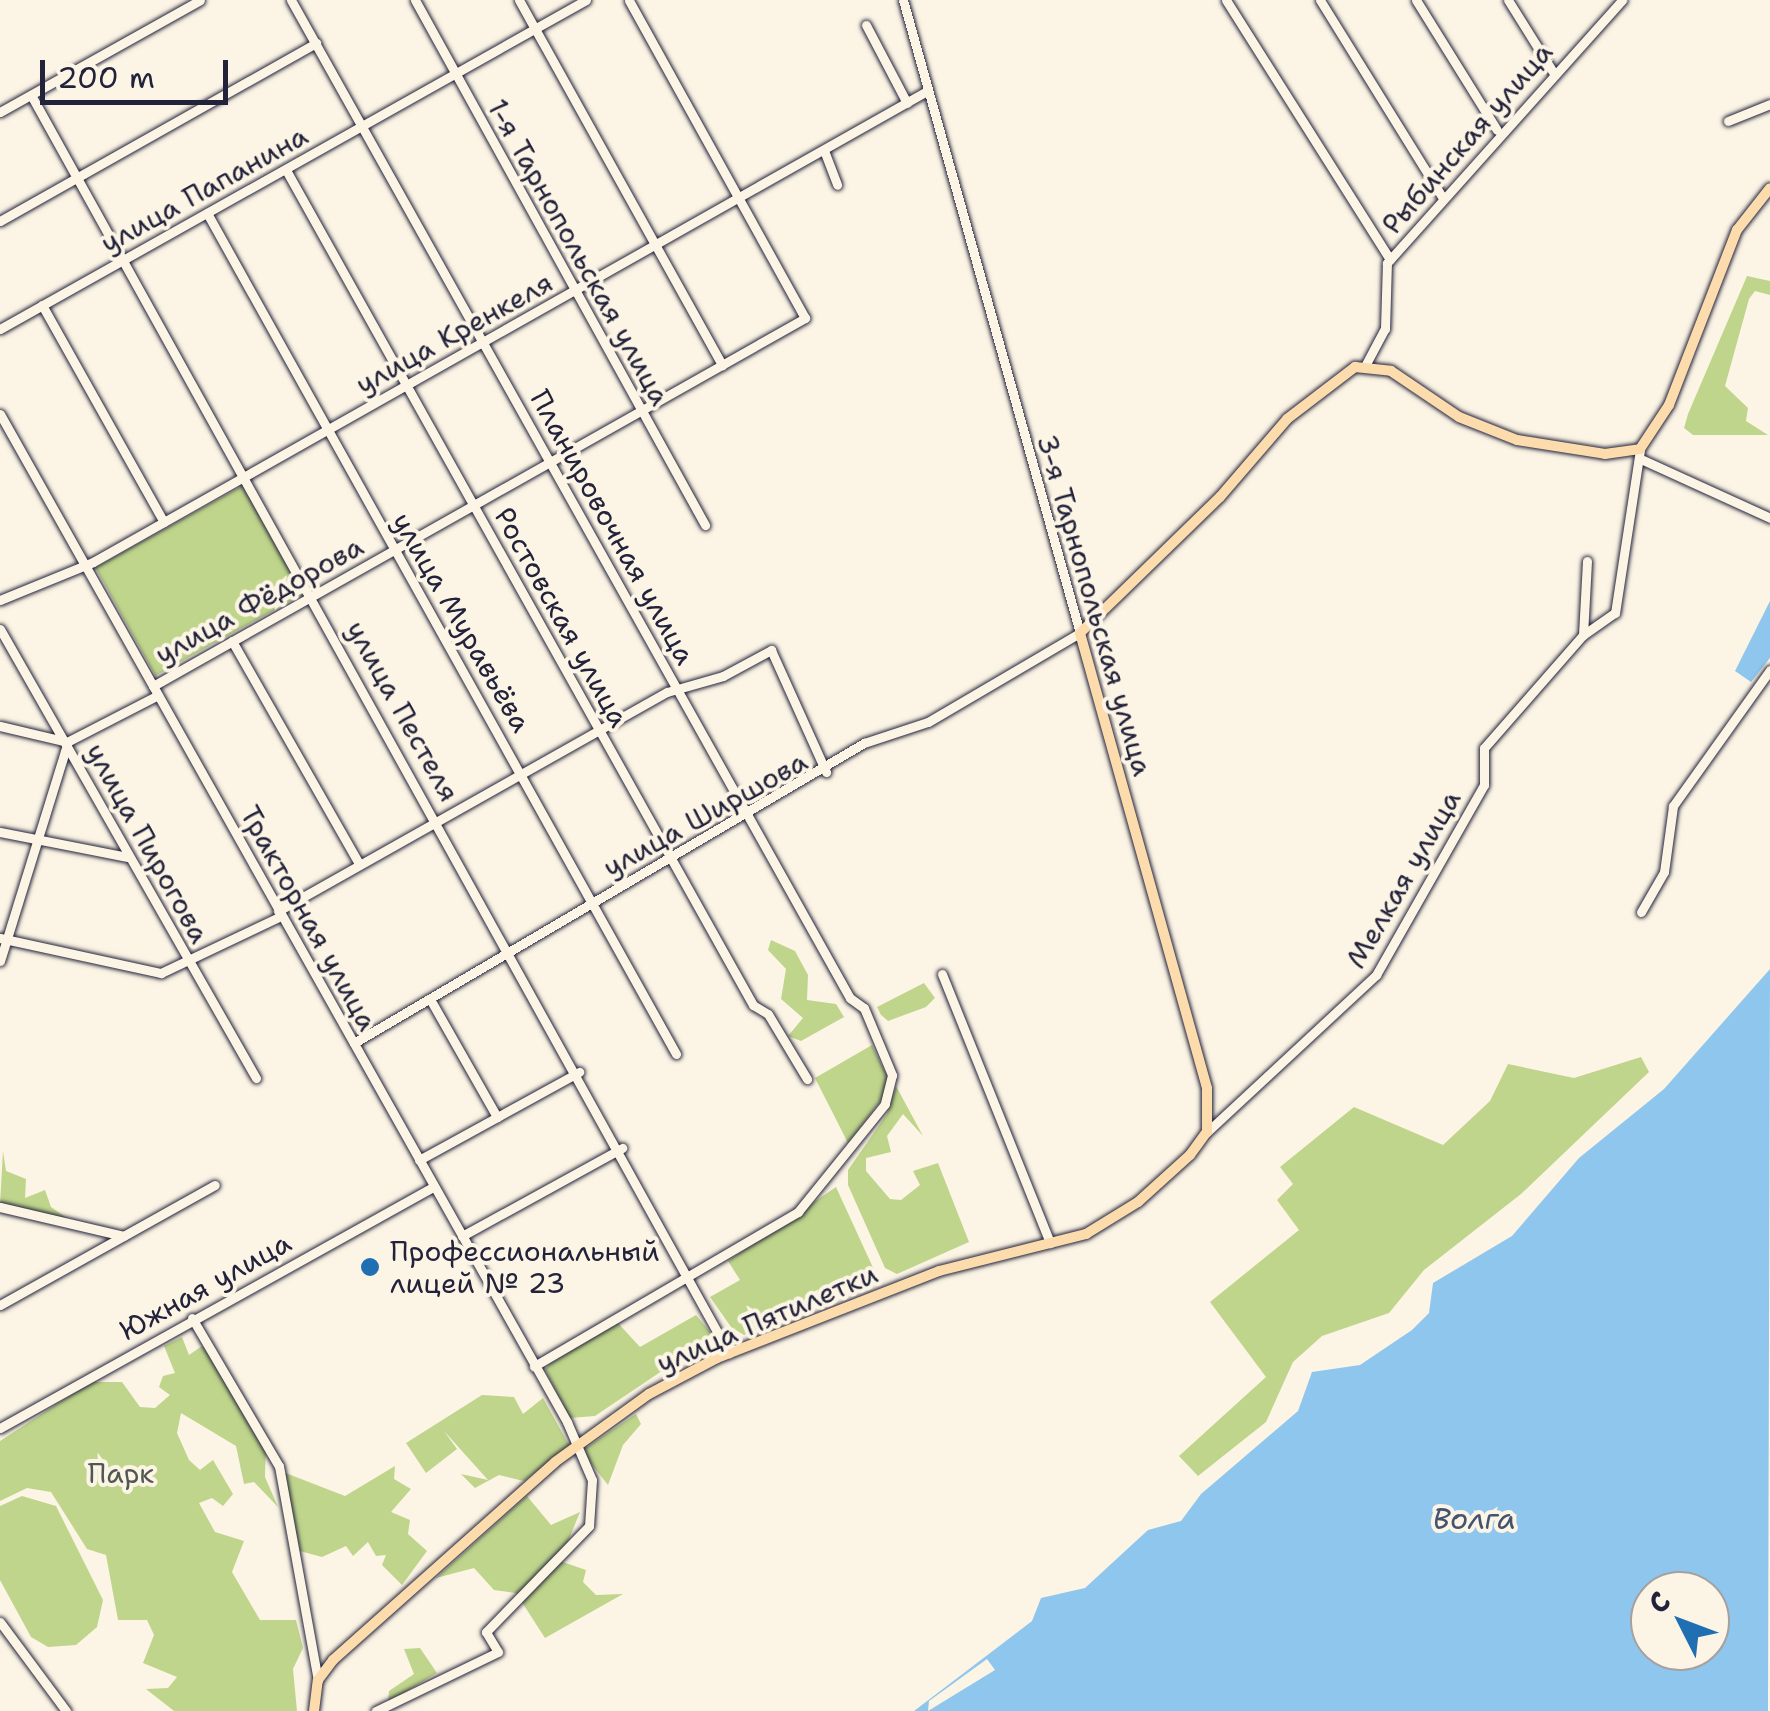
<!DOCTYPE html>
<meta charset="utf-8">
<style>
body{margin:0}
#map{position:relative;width:1770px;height:1711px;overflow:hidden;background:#fcf5e5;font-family:"Shantell Sans",sans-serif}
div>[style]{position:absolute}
.green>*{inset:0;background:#bfd58b;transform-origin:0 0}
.water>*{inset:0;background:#8fc6ee}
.pier>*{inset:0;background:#fcf5e5}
.roads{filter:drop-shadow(0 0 2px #22223b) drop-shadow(0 0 2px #22223b)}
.minor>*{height:9px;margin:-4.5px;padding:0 4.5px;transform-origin:4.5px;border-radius:4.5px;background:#fcf5e5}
.major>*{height:10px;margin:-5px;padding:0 5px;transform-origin:5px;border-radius:5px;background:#fcdcac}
.dots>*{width:28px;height:28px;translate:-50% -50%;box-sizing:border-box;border:5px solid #fcf5e5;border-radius:50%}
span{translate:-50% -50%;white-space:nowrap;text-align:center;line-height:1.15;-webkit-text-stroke:8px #fcf5e5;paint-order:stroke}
.street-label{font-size:28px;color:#22223b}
.poi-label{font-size:28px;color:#22223b}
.left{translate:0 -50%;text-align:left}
.park-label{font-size:28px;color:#515853}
.water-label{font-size:30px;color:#435371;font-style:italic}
.north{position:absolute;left:1630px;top:1571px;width:100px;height:100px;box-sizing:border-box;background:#fcf5e5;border:2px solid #a5a1a1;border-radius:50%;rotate:312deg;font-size:28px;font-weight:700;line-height:40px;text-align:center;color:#22223b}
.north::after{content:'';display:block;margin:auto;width:35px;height:45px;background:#1f6fb2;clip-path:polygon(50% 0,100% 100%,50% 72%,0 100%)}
.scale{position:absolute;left:40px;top:60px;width:188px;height:45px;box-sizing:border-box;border:5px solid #22223b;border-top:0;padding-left:12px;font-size:30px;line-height:35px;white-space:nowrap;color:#22223b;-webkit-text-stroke:8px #fcf5e5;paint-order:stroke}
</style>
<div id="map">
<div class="green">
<div style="clip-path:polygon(1747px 276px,1770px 281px,1770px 295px,1755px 291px,1749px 299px,1725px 386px,1748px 408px,1746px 421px,1768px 435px,1693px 435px,1684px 428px,1688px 414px)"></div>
<div style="left:244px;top:485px;width:124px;height:170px;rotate:61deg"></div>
<div style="clip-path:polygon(771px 940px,795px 951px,808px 975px,807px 1000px,836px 1004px,844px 1017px,801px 1041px,788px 1036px,803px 1018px,781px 999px,786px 969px,768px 950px)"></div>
<div style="clip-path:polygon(924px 983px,935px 998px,926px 1007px,888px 1021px,881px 1015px,877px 1007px)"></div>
<div style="clip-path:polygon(872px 1045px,888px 1078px,886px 1094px,848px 1143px,815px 1078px)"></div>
<div style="clip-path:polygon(1641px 1057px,1649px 1072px,1521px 1194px,1424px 1270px,1389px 1313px,1322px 1336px,1293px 1362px,1266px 1422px,1198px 1476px,1179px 1456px,1266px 1377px,1210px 1302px,1299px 1230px,1277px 1200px,1293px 1184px,1280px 1167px,1354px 1107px,1443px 1145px,1490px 1101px,1508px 1064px,1574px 1078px)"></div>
<div style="clip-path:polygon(896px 1086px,923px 1136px,903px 1114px,887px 1136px,891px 1152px,866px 1158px,866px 1171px,890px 1199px,901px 1200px,920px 1185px,913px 1171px,938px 1163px,969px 1242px,897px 1274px,885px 1268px,848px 1185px,848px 1170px,887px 1114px)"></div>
<div style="clip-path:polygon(3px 1151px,6px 1171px,26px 1179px,25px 1198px,45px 1190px,51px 1207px,71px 1221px,0 1204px)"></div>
<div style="clip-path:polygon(836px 1187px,875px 1272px,866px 1284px,744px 1335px,731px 1327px,710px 1297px,740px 1280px,728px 1261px)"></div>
<div style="clip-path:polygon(696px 1315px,711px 1333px,699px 1346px,595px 1416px,570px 1418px,545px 1370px,556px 1356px,618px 1323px,640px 1347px)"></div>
<div style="clip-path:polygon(182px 1337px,189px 1355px,202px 1346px,209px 1352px,266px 1442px,265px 1477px,278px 1507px,254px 1482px,244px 1484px,236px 1446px,181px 1413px,177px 1433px,189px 1460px,200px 1470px,213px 1460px,233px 1494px,223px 1506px,212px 1498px,199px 1503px,215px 1532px,244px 1541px,232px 1572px,260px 1620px,296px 1620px,303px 1648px,293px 1669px,297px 1711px,174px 1711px,146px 1689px,168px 1688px,177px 1677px,143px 1663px,154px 1635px,147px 1620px,118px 1620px,106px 1555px,87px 1549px,51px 1492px,27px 1488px,0 1501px,0 1441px,91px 1382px,122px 1382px,140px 1407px,155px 1408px,170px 1395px,159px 1387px,163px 1376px,175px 1373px,164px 1346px)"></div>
<div style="clip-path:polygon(482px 1395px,514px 1397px,523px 1414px,543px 1398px,569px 1445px,524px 1481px,499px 1475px,475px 1488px,461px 1474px,488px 1480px,444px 1431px,457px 1449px,426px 1473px,406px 1443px)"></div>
<div style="clip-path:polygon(636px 1414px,641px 1424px,623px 1445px,608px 1485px,581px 1451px)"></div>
<div style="clip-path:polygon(395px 1466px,394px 1479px,411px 1489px,391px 1512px,410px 1520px,408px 1534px,427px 1551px,402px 1585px,382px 1565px,386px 1555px,376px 1556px,368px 1542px,353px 1556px,346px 1546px,322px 1557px,300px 1551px,283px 1472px,345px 1496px)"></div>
<div style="clip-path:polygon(22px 1496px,56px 1506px,103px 1600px,97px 1627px,76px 1645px,48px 1647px,31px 1637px,0 1580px,0 1506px)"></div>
<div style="clip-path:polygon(527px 1496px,551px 1525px,580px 1512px,560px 1561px,586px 1570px,583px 1582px,596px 1595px,623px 1594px,545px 1638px,516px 1593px,494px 1590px,474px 1568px,436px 1578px)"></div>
<div style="clip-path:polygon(420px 1648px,437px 1673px,388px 1702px,389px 1691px,414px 1674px,404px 1649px)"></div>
</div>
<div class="water">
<div style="clip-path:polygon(1770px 601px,1770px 658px,1751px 682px,1735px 671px)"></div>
<div style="clip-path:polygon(evenodd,1770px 969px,1768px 1711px,914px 1711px,1032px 1621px,1041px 1598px,1085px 1588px,1148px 1530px,1181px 1521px,1201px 1494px,1298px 1411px,1312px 1372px,1360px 1365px,1412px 1330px,1429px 1313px,1433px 1283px,1512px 1236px,1579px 1158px,1664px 1089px,1770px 969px,1650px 1591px,1710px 1591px,1710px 1651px,1650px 1651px,1650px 1591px)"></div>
</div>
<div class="pier">
<div style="clip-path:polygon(987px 1659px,995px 1670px,928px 1711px,929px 1701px)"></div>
</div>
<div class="roads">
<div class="minor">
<div style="left:291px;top:0;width:1144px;rotate:60.75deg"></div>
<div style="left:850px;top:998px;width:17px;rotate:36deg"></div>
<div style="left:864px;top:1008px;width:73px;rotate:67.3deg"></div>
<div style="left:892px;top:1075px;width:30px;rotate:104deg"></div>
<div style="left:885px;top:1104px;width:139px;rotate:128.9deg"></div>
<div style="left:798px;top:1212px;width:306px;rotate:149.7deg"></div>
<div style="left:415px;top:0;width:600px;rotate:61.08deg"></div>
<div style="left:519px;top:0;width:418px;rotate:60.9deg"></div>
<div style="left:1226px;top:0;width:307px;rotate:57.7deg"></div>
<div style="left:1320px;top:0;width:232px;rotate:58.2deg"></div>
<div style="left:1416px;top:0;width:153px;rotate:58.1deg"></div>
<div style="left:1508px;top:0;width:85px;rotate:58deg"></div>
<div style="left:866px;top:25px;width:88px;rotate:62.3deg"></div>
<div style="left:31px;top:95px;width:1439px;rotate:60.98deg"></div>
<div style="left:0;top:112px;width:229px;rotate:-29.2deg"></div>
<div style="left:1728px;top:121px;width:45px;rotate:-22deg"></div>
<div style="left:825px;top:153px;width:34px;rotate:69deg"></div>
<div style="left:286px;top:170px;width:957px;rotate:60.78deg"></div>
<div style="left:753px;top:1005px;width:17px;rotate:31deg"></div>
<div style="left:768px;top:1014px;width:76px;rotate:59deg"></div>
<div style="left:207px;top:213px;width:963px;rotate:60.85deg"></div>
<div style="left:0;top:221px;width:363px;rotate:-29.4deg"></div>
<div style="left:42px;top:305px;width:249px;rotate:60.7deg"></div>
<div style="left:0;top:329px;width:672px;rotate:-29.31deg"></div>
<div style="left:1366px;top:364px;width:40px;rotate:-62deg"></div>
<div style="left:1385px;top:329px;width:66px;rotate:-88.3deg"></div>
<div style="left:1387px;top:263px;width:353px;rotate:-48.2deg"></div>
<div style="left:0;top:414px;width:1157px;rotate:60.64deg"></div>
<div style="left:567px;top:1422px;width:63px;rotate:66.7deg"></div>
<div style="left:592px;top:1480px;width:46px;rotate:93.7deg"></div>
<div style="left:589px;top:1526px;width:148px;rotate:134.2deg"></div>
<div style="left:486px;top:1632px;width:23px;rotate:59deg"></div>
<div style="left:498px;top:1652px;width:136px;rotate:154.2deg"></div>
<div style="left:1643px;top:460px;width:140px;rotate:24.5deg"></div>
<div style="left:0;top:600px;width:100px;rotate:-22.2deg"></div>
<div style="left:93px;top:562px;width:956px;rotate:-29.46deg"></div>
<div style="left:0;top:629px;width:517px;rotate:60.31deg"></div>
<div style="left:1583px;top:635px;width:74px;rotate:-86.9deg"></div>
<div style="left:232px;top:641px;width:257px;rotate:60.3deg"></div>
<div style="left:153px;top:686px;width:749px;rotate:-29.44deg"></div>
<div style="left:805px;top:318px;width:363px;rotate:-119deg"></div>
<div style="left:0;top:726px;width:69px;rotate:13.4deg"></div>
<div style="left:67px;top:742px;width:102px;rotate:-27.3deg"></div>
<div style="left:0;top:832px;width:130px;rotate:11.1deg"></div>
<div style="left:278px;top:911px;width:446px;rotate:-29.4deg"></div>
<div style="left:667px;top:692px;width:58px;rotate:-15.9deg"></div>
<div style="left:723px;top:676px;width:55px;rotate:-28.4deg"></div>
<div style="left:771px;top:650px;width:134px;rotate:65.7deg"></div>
<div style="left:1641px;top:912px;width:46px;rotate:-60.1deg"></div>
<div style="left:1664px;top:872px;width:67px;rotate:-82.2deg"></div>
<div style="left:1673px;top:806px;width:167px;rotate:-54.5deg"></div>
<div style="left:0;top:938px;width:165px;rotate:12.3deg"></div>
<div style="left:161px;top:973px;width:133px;rotate:-25.4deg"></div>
<div style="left:0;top:961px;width:226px;rotate:-72.8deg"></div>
<div style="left:942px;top:974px;width:290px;rotate:68.1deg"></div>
<div style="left:430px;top:999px;width:136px;rotate:60.4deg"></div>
<div style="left:354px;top:1043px;width:592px;rotate:-30.47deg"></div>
<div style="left:864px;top:743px;width:67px;rotate:-18.2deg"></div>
<div style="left:928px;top:722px;width:176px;rotate:-30.4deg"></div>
<div style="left:1080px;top:633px;width:657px;rotate:-105.62deg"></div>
<div style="left:1207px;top:1132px;width:231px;rotate:-42.9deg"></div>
<div style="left:1376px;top:975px;width:219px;rotate:-60.4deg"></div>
<div style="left:1484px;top:785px;width:37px;rotate:-90deg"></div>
<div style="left:1484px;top:748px;width:150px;rotate:-48.8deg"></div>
<div style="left:1583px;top:635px;width:39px;rotate:-35deg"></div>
<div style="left:1615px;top:613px;width:166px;rotate:-81.3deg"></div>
<div style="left:419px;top:1160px;width:183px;rotate:-28.8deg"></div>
<div style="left:0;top:1207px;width:127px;rotate:13.2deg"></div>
<div style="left:462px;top:1236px;width:183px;rotate:-28.8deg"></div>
<div style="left:0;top:1305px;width:246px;rotate:-29.2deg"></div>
<div style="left:192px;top:1318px;width:172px;rotate:59.6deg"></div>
<div style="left:279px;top:1466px;width:218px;rotate:79.7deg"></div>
<div style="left:0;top:1428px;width:496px;rotate:-29.1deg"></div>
<div style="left:0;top:1622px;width:111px;rotate:53.4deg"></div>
</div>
<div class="major">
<div style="left:314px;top:1711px;width:31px;rotate:-83deg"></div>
<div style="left:318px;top:1680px;width:25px;rotate:-53deg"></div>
<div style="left:333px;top:1660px;width:297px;rotate:-41.7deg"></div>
<div style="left:555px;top:1462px;width:116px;rotate:-35.9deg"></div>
<div style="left:649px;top:1394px;width:77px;rotate:-27.9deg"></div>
<div style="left:717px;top:1358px;width:238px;rotate:-21.4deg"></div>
<div style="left:939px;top:1271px;width:152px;rotate:-14.1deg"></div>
<div style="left:1086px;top:1234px;width:61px;rotate:-31.6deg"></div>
<div style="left:1138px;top:1202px;width:70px;rotate:-42.1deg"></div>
<div style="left:1190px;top:1155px;width:29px;rotate:-54deg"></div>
<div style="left:1207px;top:1132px;width:44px;rotate:-90deg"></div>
<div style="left:1207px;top:1088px;width:472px;rotate:-105.6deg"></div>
<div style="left:1080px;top:633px;width:195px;rotate:-44.2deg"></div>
<div style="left:1220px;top:497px;width:103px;rotate:-49.3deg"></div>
<div style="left:1287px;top:419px;width:86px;rotate:-37.4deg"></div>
<div style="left:1355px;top:367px;width:36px;rotate:6deg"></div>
<div style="left:1391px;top:371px;width:82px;rotate:34.1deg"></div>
<div style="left:1459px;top:417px;width:62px;rotate:21.6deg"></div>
<div style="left:1517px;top:440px;width:89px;rotate:9deg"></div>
<div style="left:1605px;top:454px;width:35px;rotate:-8deg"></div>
<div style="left:1640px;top:449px;width:53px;rotate:-56.6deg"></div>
<div style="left:1669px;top:405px;width:188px;rotate:-68.8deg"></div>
<div style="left:1737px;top:230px;width:53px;rotate:-51.8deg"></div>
</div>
</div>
<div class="dots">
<div style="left:370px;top:1267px;background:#1f6fb2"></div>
</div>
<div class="street-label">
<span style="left:1467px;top:138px;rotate:-49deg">Рыбинская улица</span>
<span style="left:204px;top:189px;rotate:-29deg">улица Папанина</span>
<span style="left:579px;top:252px;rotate:61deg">1-я Тарнопольская улица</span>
<span style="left:454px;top:333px;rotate:-29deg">улица Кренкеля</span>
<span style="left:613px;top:527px;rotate:61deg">Планировочная улица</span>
<span style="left:259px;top:600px;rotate:-29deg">улица Фёдорова</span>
<span style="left:1095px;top:605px;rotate:74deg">3-я Тарнопольская улица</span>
<span style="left:562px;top:617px;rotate:61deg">Ростовская улица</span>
<span style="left:462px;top:622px;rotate:60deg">улица Муравьёва</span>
<span style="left:403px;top:711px;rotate:61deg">улица Пестеля</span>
<span style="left:705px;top:814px;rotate:-29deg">улица Ширшова</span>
<span style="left:148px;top:843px;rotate:61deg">улица Пирогова</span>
<span style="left:1403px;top:879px;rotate:-60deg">Мелкая улица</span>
<span style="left:309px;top:918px;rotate:61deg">Тракторная улица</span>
<span style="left:205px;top:1286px;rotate:-29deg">Южная улица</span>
<span style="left:767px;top:1318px;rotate:-23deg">улица Пятилетки</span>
</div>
<div class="poi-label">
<span class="left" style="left:390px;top:1267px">Профессиональный<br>лицей № 23</span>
</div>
<div class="park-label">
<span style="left:121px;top:1473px">Парк</span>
</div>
<div class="water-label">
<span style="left:1474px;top:1519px">Волга</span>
</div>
<div class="north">С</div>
<div class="scale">200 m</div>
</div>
